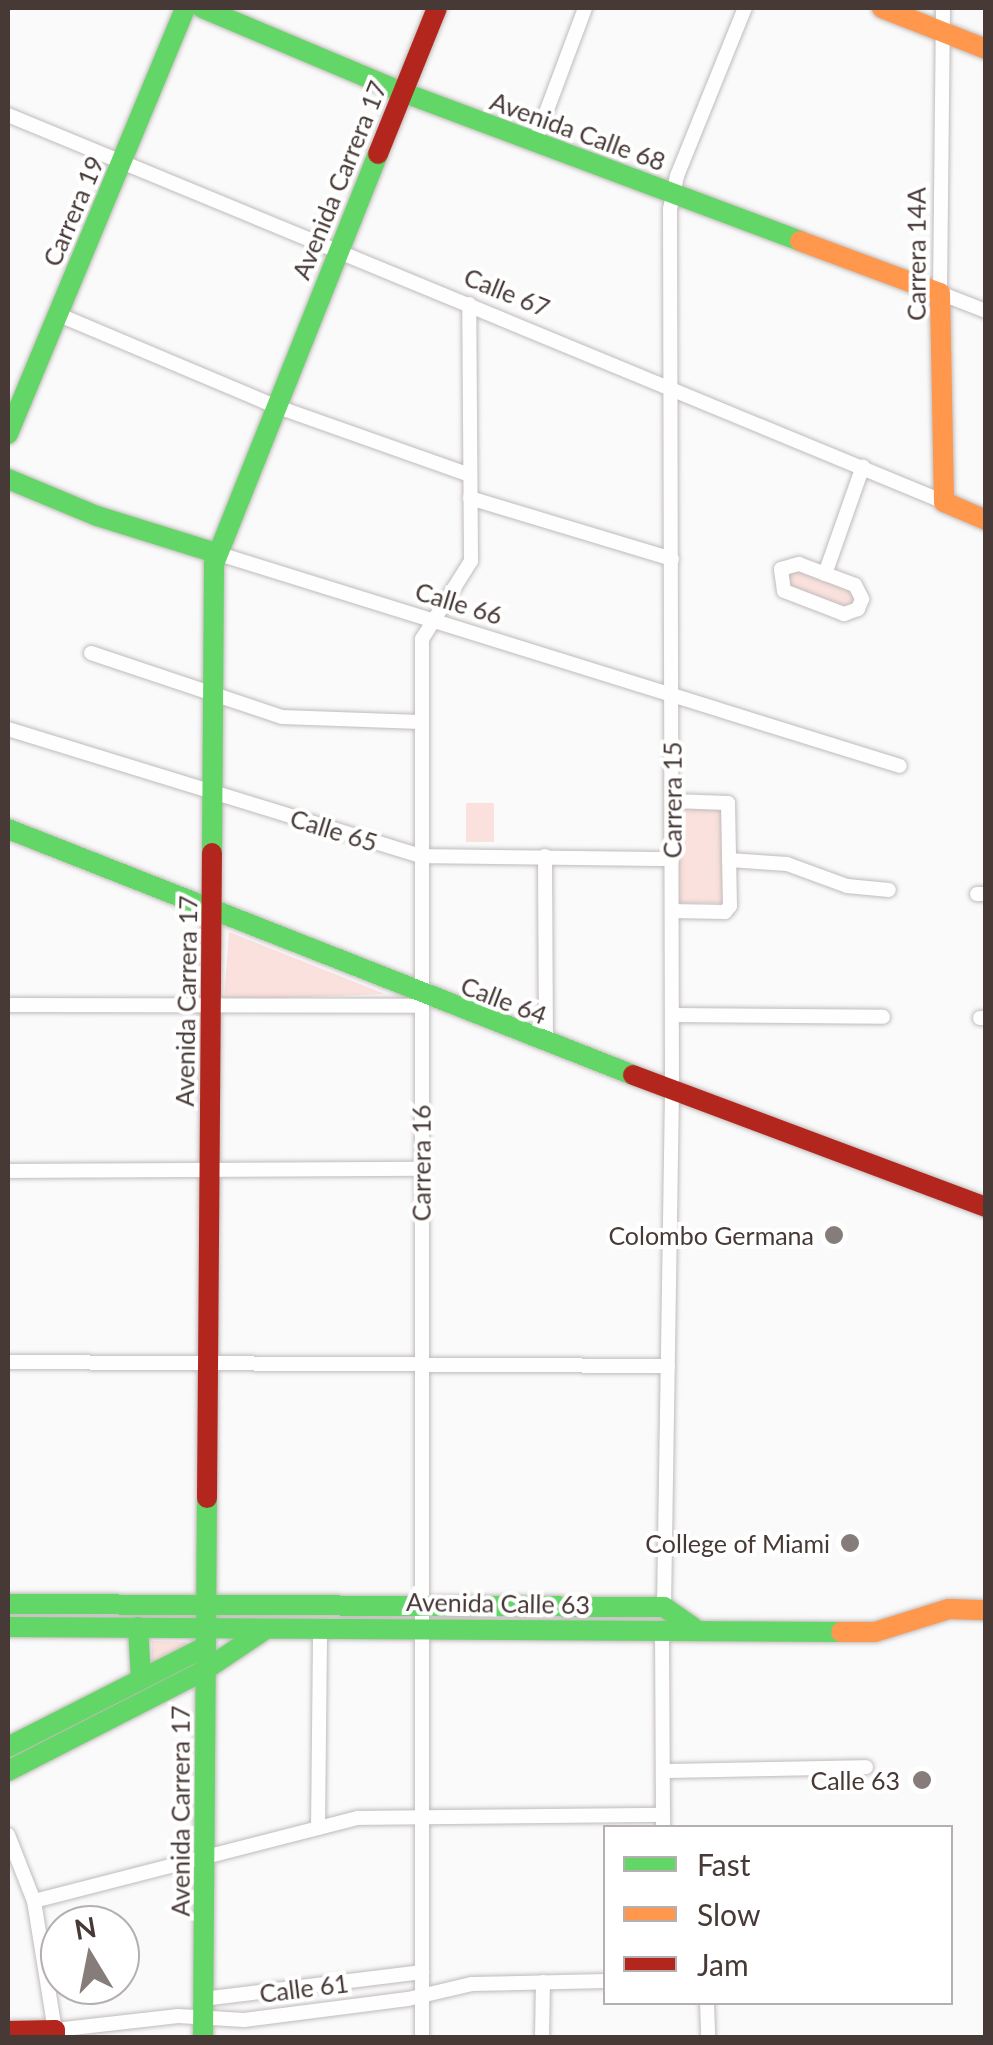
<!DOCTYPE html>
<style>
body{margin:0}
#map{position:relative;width:993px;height:2045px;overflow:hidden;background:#fafafa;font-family:Lato,sans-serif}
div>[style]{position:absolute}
.green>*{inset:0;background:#fae1dd;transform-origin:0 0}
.roads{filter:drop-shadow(0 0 2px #c1bbba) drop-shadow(0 0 2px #c1bbba)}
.street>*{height:14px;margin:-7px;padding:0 7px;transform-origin:7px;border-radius:7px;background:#fefefe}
.fast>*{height:20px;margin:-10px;padding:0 10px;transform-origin:10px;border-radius:10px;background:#63d668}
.slow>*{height:20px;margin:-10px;padding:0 10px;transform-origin:10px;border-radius:10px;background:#ff974d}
.jam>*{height:20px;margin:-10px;padding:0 10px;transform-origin:10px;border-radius:10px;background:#b3261e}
.dots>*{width:28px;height:28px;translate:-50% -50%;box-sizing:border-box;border:5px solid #fff;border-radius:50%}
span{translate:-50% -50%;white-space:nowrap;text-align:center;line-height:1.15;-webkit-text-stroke:8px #fff;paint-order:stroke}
.street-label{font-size:25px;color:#473936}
.poi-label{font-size:25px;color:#473936}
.right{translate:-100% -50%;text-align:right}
.frame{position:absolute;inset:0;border:10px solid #473936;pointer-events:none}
.legend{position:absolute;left:603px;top:1825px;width:350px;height:180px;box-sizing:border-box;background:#fff;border:2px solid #b5b0af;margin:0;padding:12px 18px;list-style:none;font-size:30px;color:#473936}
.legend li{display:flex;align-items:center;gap:20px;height:50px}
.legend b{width:50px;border:2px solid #b5b0af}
.north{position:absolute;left:40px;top:1905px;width:100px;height:100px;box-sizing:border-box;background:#fff;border:2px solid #b5b0af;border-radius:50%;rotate:350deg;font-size:28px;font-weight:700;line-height:40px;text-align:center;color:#473936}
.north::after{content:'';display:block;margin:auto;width:35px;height:45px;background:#867d7b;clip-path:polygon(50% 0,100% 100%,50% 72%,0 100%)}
</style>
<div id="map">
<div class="green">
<div style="clip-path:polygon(793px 567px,856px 591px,854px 610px,785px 589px,784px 571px)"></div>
<div style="left:466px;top:803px;width:28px;height:39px"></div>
<div style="left:677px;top:808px;width:46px;height:95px"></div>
<div style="clip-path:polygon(229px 932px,385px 994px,224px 1000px)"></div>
<div style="clip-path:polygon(152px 1641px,186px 1642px,186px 1647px,152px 1665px)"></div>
</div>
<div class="roads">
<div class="street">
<div style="left:943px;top:8px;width:285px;rotate:90.6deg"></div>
<div style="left:940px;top:293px;width:49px;rotate:21.4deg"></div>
<div style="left:8px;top:115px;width:1013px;rotate:22.46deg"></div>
<div style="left:535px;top:142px;width:143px;rotate:-69.5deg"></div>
<div style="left:57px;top:314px;width:237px;rotate:22.9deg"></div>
<div style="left:275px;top:406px;width:207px;rotate:19.5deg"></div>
<div style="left:470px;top:498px;width:211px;rotate:16.8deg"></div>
<div style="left:216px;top:553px;width:716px;rotate:17.3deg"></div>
<div style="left:799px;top:564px;width:60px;rotate:20.6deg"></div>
<div style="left:855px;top:585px;width:16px;rotate:63deg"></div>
<div style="left:862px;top:599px;width:11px;rotate:112deg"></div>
<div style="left:858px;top:609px;width:15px;rotate:160deg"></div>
<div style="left:844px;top:614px;width:64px;rotate:-159deg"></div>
<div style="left:784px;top:591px;width:22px;rotate:-98deg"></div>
<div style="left:781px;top:569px;width:19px;rotate:-16deg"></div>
<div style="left:825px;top:574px;width:114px;rotate:-70.6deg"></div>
<div style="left:91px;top:653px;width:201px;rotate:18.5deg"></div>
<div style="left:282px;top:717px;width:138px;rotate:2.1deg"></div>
<div style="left:8px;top:729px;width:431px;rotate:17.1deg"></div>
<div style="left:420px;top:856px;width:252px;rotate:0.7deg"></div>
<div style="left:672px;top:801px;width:56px;rotate:2deg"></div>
<div style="left:728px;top:803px;width:103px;rotate:88.9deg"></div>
<div style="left:730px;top:906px;width:8px;rotate:130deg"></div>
<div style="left:725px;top:912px;width:53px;rotate:-178.9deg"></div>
<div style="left:545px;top:856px;width:187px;rotate:89.7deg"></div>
<div style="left:729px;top:860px;width:58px;rotate:3.9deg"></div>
<div style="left:787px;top:864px;width:64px;rotate:20.1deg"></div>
<div style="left:847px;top:886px;width:42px;rotate:5.4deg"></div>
<div style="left:977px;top:894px;width:9px"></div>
<div style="left:8px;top:1005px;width:413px;rotate:0.1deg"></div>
<div style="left:672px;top:1015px;width:211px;rotate:0.5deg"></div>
<div style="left:980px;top:1018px;width:6px"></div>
<div style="left:8px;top:1171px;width:413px;rotate:-0.3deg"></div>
<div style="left:8px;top:1362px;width:660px;rotate:0.35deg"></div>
<div style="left:664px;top:1607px;width:517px;rotate:-89.11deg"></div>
<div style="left:672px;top:1090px;width:881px;rotate:-90.13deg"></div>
<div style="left:670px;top:209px;width:34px;rotate:-78deg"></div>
<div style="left:677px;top:176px;width:181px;rotate:-68deg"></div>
<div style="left:662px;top:1630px;width:198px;rotate:89.7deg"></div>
<div style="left:663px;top:1771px;width:203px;rotate:-1.1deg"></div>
<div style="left:318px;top:1828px;width:201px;rotate:-89.4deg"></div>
<div style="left:8px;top:1835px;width:71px;rotate:68.5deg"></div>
<div style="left:34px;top:1901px;width:131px;rotate:80.8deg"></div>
<div style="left:55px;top:2030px;width:124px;rotate:-6.5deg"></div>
<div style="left:178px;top:2016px;width:66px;rotate:3.5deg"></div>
<div style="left:244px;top:2020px;width:165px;rotate:-7.3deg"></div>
<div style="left:408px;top:1999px;width:66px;rotate:-13.2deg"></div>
<div style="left:472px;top:1984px;width:134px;rotate:-1.3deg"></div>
<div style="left:34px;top:1901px;width:334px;rotate:-14.4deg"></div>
<div style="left:358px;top:1818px;width:305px;rotate:-0.6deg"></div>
<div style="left:203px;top:1999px;width:221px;rotate:-7deg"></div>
<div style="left:707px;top:2002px;width:36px;rotate:88deg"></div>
<div style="left:422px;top:2038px;width:1399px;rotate:-90deg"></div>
<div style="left:422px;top:639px;width:92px;rotate:-57.9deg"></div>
<div style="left:471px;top:561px;width:257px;rotate:-90.4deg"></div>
<div style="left:542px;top:2038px;width:56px;rotate:-89deg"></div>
</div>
<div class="fast">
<div style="left:202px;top:8px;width:217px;rotate:22.8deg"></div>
<div style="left:402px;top:92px;width:425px;rotate:20.5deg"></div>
<div style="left:8px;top:434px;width:461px;rotate:-67.4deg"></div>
<div style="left:8px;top:479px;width:96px;rotate:22.6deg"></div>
<div style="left:97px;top:516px;width:125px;rotate:17.3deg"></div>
<div style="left:8px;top:829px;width:672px;rotate:21.48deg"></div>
<div style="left:212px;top:853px;width:289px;rotate:-89.6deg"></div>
<div style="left:214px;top:564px;width:442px;rotate:-68.2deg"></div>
<div style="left:8px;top:1604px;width:656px;rotate:0.26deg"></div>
<div style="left:664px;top:1607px;width:35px;rotate:35deg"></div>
<div style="left:8px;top:1627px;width:833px;rotate:0.34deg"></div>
<div style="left:138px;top:1627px;width:52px;rotate:86.7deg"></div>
<div style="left:8px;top:1747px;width:221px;rotate:-26.9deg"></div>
<div style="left:8px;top:1771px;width:221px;rotate:-27.1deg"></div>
<div style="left:205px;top:1670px;width:70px;rotate:-33.9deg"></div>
<div style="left:203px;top:2038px;width:540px;rotate:-89.58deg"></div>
</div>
<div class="slow">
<div style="left:882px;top:8px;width:112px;rotate:21.5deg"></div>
<div style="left:800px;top:241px;width:149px;rotate:20.4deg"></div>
<div style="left:940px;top:293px;width:209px;rotate:88.9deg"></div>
<div style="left:944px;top:502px;width:46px;rotate:23.2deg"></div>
<div style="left:841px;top:1632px;width:34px"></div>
<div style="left:875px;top:1632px;width:77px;rotate:-17.3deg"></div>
<div style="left:949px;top:1609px;width:37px;rotate:2deg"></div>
</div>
<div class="jam">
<div style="left:378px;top:154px;width:157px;rotate:-68deg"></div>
<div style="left:633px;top:1075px;width:377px;rotate:20.5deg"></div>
<div style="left:207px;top:1498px;width:645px;rotate:-89.56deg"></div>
<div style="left:8px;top:2031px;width:47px;rotate:-1.2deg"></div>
<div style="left:55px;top:2030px;width:8px;rotate:90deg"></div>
</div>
</div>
<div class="dots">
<div style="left:834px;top:1235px;background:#867d7b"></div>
<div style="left:850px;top:1543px;background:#867d7b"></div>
<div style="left:922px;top:1780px;background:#867d7b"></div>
</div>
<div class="street-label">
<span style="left:578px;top:131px;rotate:20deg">Avenida Calle 68</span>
<span style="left:339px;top:180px;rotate:-68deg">Avenida Carrera 17</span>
<span style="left:73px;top:211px;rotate:-67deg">Carrera 19</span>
<span style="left:916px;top:254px;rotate:-90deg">Carrera 14A</span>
<span style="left:507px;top:292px;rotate:22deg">Calle 67</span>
<span style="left:459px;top:603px;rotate:17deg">Calle 66</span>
<span style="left:672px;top:800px;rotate:-90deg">Carrera 15</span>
<span style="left:334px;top:830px;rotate:17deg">Calle 65</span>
<span style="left:504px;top:1000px;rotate:21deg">Calle 64</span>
<span style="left:186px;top:1001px;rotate:-89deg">Avenida Carrera 17</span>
<span style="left:421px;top:1163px;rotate:-90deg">Carrera 16</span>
<span style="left:498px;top:1603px;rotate:1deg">Avenida Calle 63</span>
<span style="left:180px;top:1811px;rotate:-90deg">Avenida Carrera 17</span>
<span style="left:304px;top:1988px;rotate:-7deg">Calle 61</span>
</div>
<div class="poi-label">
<span class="right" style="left:814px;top:1235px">Colombo Germana</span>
<span class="right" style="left:830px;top:1543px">College of Miami</span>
<span class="right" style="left:900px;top:1780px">Calle 63</span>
</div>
<div class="frame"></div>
<ul class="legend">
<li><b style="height:12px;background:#63d668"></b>Fast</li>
<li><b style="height:12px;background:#ff974d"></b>Slow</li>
<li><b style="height:12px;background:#b3261e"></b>Jam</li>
</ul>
<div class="north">N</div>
</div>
